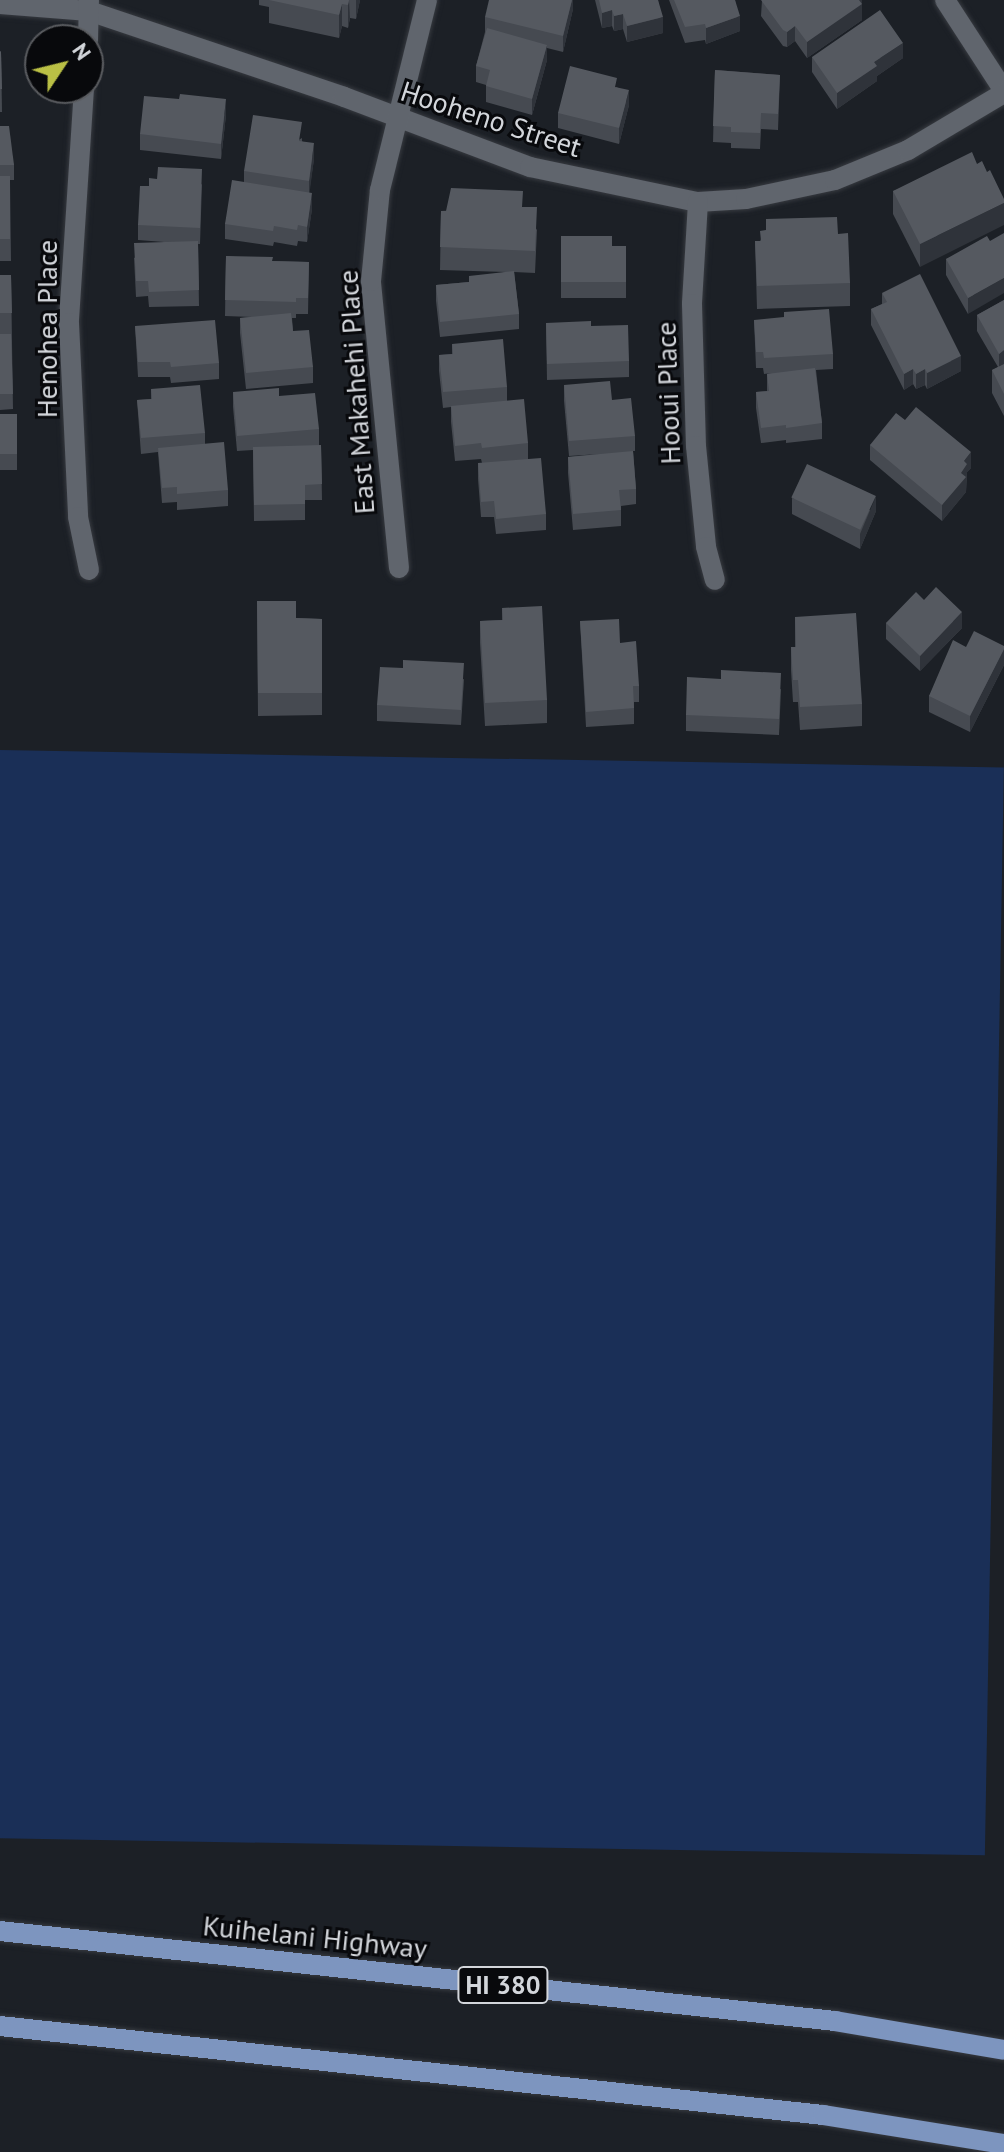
<!DOCTYPE html>
<style>
body{margin:0}
#map{position:relative;width:1004px;height:2152px;overflow:hidden;background:#1c2026;font-family:"PT Sans",sans-serif}
div>[style]{position:absolute}
.green>*{inset:0;background:#1a2f57;transform-origin:0 0}
.roads{filter:drop-shadow(0 0 2px #373a40) drop-shadow(0 0 2px #373a40)}
.minor>*{height:20px;margin:-10px;padding:0 10px;transform-origin:10px;border-radius:10px;background:#60656d}
.primary>*{height:20px;margin:-10px;padding:0 10px;transform-origin:10px;border-radius:10px;background:#7d95bf}
.wall>*{inset:0;background:#464a51;transform-origin:0 0}
.shaded-wall>*{inset:0;background:#2f333a}
.building>*{inset:0;background:#555960;transform-origin:0 0}
span{translate:-50% -50%;white-space:nowrap;text-align:center;line-height:1.15;-webkit-text-stroke:6px #08090c;paint-order:stroke}
.shield-label span{padding:2px 6px;background:#08090c;border:2px solid;border-radius:6px;-webkit-text-stroke-width:0}
.shield-label{font-size:26px;color:#d3d6db;font-weight:700}
.street-label{font-size:28px;color:#d3d6db}
.north{position:absolute;left:24px;top:24px;width:80px;height:80px;box-sizing:border-box;background:#08090c;border:2px solid #595b5f;border-radius:50%;rotate:55deg;font-size:22px;font-weight:700;line-height:32px;text-align:center;color:#d3d6db}
.north::after{content:'';display:block;margin:auto;width:28px;height:36px;background:#bac045;clip-path:polygon(50% 0,100% 100%,50% 72%,0 100%)}
</style>
<div id="map">
<div class="green">
<div style="left:0;top:750px;width:1004px;height:1088px;rotate:1deg"></div>
</div>
<div class="roads">
<div class="minor">
<div style="left:945px;top:0;width:108px;rotate:57deg"></div>
<div style="left:0;top:4px;width:89px;rotate:4.5deg"></div>
<div style="left:89px;top:11px;width:269px;rotate:18.6deg"></div>
<div style="left:344px;top:97px;width:199px;rotate:20.6deg"></div>
<div style="left:530px;top:167px;width:172px;rotate:11.8deg"></div>
<div style="left:698px;top:202px;width:48px;rotate:-3.6deg"></div>
<div style="left:746px;top:199px;width:91px;rotate:-12.1deg"></div>
<div style="left:835px;top:180px;width:79px;rotate:-22.3deg"></div>
<div style="left:908px;top:150px;width:112px;rotate:-30.7deg"></div>
<div style="left:88px;top:40px;width:40px;rotate:-88.6deg"></div>
<div style="left:84px;top:88px;width:235px;rotate:93.7deg"></div>
<div style="left:69px;top:323px;width:194px;rotate:87.3deg"></div>
<div style="left:78px;top:517px;width:54px;rotate:78.3deg"></div>
<div style="left:698px;top:202px;width:102px;rotate:93.4deg"></div>
<div style="left:692px;top:304px;width:142px;rotate:88.4deg"></div>
<div style="left:696px;top:446px;width:101px;rotate:84.3deg"></div>
<div style="left:706px;top:547px;width:34px;rotate:75deg"></div>
<div style="left:399px;top:568px;width:288px;rotate:-95.6deg"></div>
<div style="left:371px;top:281px;width:91px;rotate:-84.4deg"></div>
<div style="left:380px;top:190px;width:196px;rotate:-76.1deg"></div>
</div>
<div class="primary">
<div style="left:0;top:1931px;width:840px;rotate:6.15deg"></div>
<div style="left:835px;top:2021px;width:171px;rotate:9.7deg"></div>
<div style="left:0;top:2026px;width:828px;rotate:6.17deg"></div>
<div style="left:823px;top:2115px;width:183px;rotate:9.1deg"></div>
</div>
</div>
<div class="wall">
<div style="clip-path:polygon(259px 0,360px 0,356px 19px,350px 18px,348px 28px,342px 26px,339px 38px,269px 23px,269px 7px,259px 5px)"></div>
<div style="clip-path:polygon(573px 0,573px 9px,563px 52px,547px 48px,547px 60px,532px 115px,486px 102px,486px 85px,476px 82px,476px 66px,485px 32px,485px 17px)"></div>
<div style="clip-path:polygon(595px 0,658px 0,663px 33px,627px 42px,623px 29px,614px 31px,612px 26px,602px 28px)"></div>
<div style="clip-path:polygon(669px 0,735px 0,740px 31px,706px 44px,705px 40px,685px 43px)"></div>
<div style="clip-path:polygon(762px 0,862px 0,862px 20px,807px 58px,795px 41px,787px 47px,783px 46px,761px 16px)"></div>
<div style="clip-path:polygon(0 51px,1px 52px,2px 112px,0 112px)"></div>
<div style="clip-path:polygon(812px 57px,903px 58px,877px 76px,877px 81px,837px 109px,812px 72px)"></div>
<div style="clip-path:polygon(715px 70px,780px 75px,778px 130px,761px 129px,760px 149px,731px 148px,731px 143px,713px 142px)"></div>
<div style="clip-path:polygon(617px 87px,629px 105px,619px 144px,558px 128px,558px 113px)"></div>
<div style="clip-path:polygon(179px 99px,226px 115px,221px 159px,140px 150px,140px 134px)"></div>
<div style="clip-path:polygon(0 126px,14px 165px,14px 180px,10px 180px,11px 261px,0 261px)"></div>
<div style="clip-path:polygon(302px 138px,302px 141px,314px 159px,309px 193px,312px 209px,307px 242px,298px 241px,297px 246px,274px 242px,273px 246px,225px 239px,225px 224px,244px 182px,244px 171px)"></div>
<div style="clip-path:polygon(977px 164px,920px 267px,893px 214px,893px 191px)"></div>
<div style="clip-path:polygon(202px 184px,200px 244px,198px 244px,199px 306px,149px 307px,148px 296px,136px 297px,134px 258px,164px 242px,138px 240px,138px 225px)"></div>
<div style="clip-path:polygon(523px 207px,537px 230px,535px 273px,514px 272px,519px 314px,519px 329px,440px 337px,436px 301px,436px 285px,469px 282px,506px 272px,440px 270px,441px 211px)"></div>
<div style="clip-path:polygon(766px 230px,838px 234px,850px 283px,850px 306px,757px 309px,755px 241px,760px 241px)"></div>
<div style="clip-path:polygon(561px 236px,612px 246px,626px 246px,626px 298px,561px 298px)"></div>
<div style="clip-path:polygon(990px 241px,968px 314px,946px 275px,946px 259px)"></div>
<div style="clip-path:polygon(226px 256px,272px 261px,309px 262px,308px 314px,296px 314px,296px 318px,292px 318px,293px 331px,313px 367px,313px 383px,246px 389px,240px 333px,240px 318px,252px 317px,225px 316px)"></div>
<div style="clip-path:polygon(0 263px,0 275px,11px 275px,13px 409px,0 410px)"></div>
<div style="clip-path:polygon(882px 293px,961px 371px,927px 389px,925px 385px,916px 389px,913px 384px,904px 390px,871px 325px,871px 309px,882px 304px)"></div>
<div style="clip-path:polygon(1004px 300px,1004px 416px,992px 393px,992px 370px,998px 367px,977px 331px,977px 315px)"></div>
<div style="clip-path:polygon(754px 320px,833px 354px,833px 369px,816px 370px,822px 423px,822px 439px,786px 443px,786px 440px,761px 443px,756px 408px,756px 392px,767px 391px,767px 374px,772px 373px,764px 374px,763px 368px,756px 368px)"></div>
<div style="clip-path:polygon(546px 323px,591px 326px,629px 361px,629px 377px,547px 380px)"></div>
<div style="clip-path:polygon(135px 326px,219px 363px,219px 379px,171px 383px,170px 377px,138px 377px)"></div>
<div style="clip-path:polygon(452px 344px,507px 387px,507px 401px,528px 443px,528px 459px,546px 514px,546px 530px,496px 534px,494px 517px,481px 517px,478px 479px,478px 463px,482px 463px,481px 459px,455px 461px,451px 422px,451px 407px,443px 408px,439px 371px,439px 355px,452px 354px)"></div>
<div style="clip-path:polygon(564px 385px,612px 400px,635px 436px,635px 451px,633px 451px,636px 489px,636px 504px,621px 506px,621px 526px,573px 530px,568px 473px,568px 457px,600px 454px,569px 456px,564px 401px)"></div>
<div style="clip-path:polygon(151px 389px,205px 433px,205px 444px,228px 490px,228px 506px,177px 510px,177px 502px,162px 503px,158px 452px,141px 454px,137px 400px,151px 399px)"></div>
<div style="clip-path:polygon(233px 392px,279px 396px,319px 429px,319px 445px,321px 445px,322px 500px,305px 500px,305px 520px,254px 521px,253px 450px,237px 451px,233px 407px)"></div>
<div style="left:0;top:414px;width:17px;height:56px"></div>
<div style="clip-path:polygon(905px 420px,971px 468px,967px 472px,966px 492px,942px 521px,870px 460px,870px 445px)"></div>
<div style="clip-path:polygon(792px 498px,876px 511px,860px 549px,792px 514px)"></div>
<div style="clip-path:polygon(924px 600px,962px 628px,920px 671px,886px 639px,886px 623px)"></div>
<div style="clip-path:polygon(257px 601px,296px 618px,322px 619px,322px 715px,258px 716px)"></div>
<div style="clip-path:polygon(502px 608px,547px 700px,547px 723px,485px 726px,480px 643px,480px 621px,502px 620px)"></div>
<div style="clip-path:polygon(795px 617px,862px 704px,862px 726px,800px 730px,798px 702px,793px 702px,791px 670px,791px 647px,795px 647px)"></div>
<div style="clip-path:polygon(580px 621px,620px 643px,639px 686px,639px 702px,634px 702px,634px 724px,586px 727px)"></div>
<div style="clip-path:polygon(1004px 646px,1004px 665px,970px 732px,929px 712px,929px 696px,966px 647px)"></div>
<div style="clip-path:polygon(464px 679px,461px 725px,377px 721px,377px 705px)"></div>
<div style="clip-path:polygon(781px 689px,779px 735px,686px 731px,686px 715px)"></div>
</div>
<div class="shaded-wall">
<div style="clip-path:polygon(349px 0,350px 18px,348px 28px,348px 5px)"></div>
<div style="clip-path:polygon(356px 0,360px 0,356px 19px)"></div>
<div style="clip-path:polygon(572px 0,573px 0,573px 9px,563px 52px,563px 36px)"></div>
<div style="clip-path:polygon(856px 0,862px 0,862px 20px,807px 58px,807px 42px)"></div>
<div style="clip-path:polygon(342px 4px,342px 26px,339px 38px,339px 15px)"></div>
<div style="clip-path:polygon(612px 10px,612px 26px,602px 28px,602px 13px)"></div>
<div style="clip-path:polygon(623px 14px,623px 29px,614px 31px,614px 16px)"></div>
<div style="clip-path:polygon(740px 16px,740px 31px,706px 44px,706px 28px)"></div>
<div style="clip-path:polygon(663px 17px,663px 33px,627px 42px,627px 26px)"></div>
<div style="clip-path:polygon(795px 26px,795px 41px,787px 47px,787px 32px)"></div>
<div style="clip-path:polygon(903px 43px,903px 58px,877px 76px,877px 81px,837px 109px,837px 93px,874px 62px)"></div>
<div style="clip-path:polygon(547px 45px,547px 60px,532px 115px,532px 99px)"></div>
<div style="clip-path:polygon(629px 90px,629px 105px,619px 144px,619px 128px)"></div>
<div style="clip-path:polygon(226px 99px,226px 115px,221px 159px,221px 144px)"></div>
<div style="clip-path:polygon(314px 143px,314px 159px,309px 197px,309px 181px)"></div>
<div style="clip-path:polygon(312px 193px,312px 209px,307px 242px,307px 227px)"></div>
<div style="clip-path:polygon(1004px 203px,1004px 225px,920px 267px,920px 244px)"></div>
<div style="clip-path:polygon(1004px 278px,1004px 293px,968px 314px,968px 298px)"></div>
<div style="clip-path:polygon(1004px 350px,1004px 366px,999px 369px,999px 354px)"></div>
<div style="clip-path:polygon(961px 356px,961px 371px,927px 389px,927px 373px)"></div>
<div style="clip-path:polygon(913px 369px,913px 384px,904px 390px,904px 374px)"></div>
<div style="clip-path:polygon(925px 369px,925px 385px,916px 389px,916px 374px)"></div>
<div style="clip-path:polygon(971px 452px,971px 468px,967px 472px,966px 492px,942px 521px,942px 505px,964px 461px)"></div>
<div style="clip-path:polygon(876px 496px,876px 511px,860px 549px,860px 534px)"></div>
<div style="clip-path:polygon(962px 612px,962px 628px,920px 671px,920px 656px)"></div>
<div style="clip-path:polygon(1004px 649px,1004px 665px,970px 732px,970px 716px)"></div>
</div>
<div class="building">
<div style="clip-path:polygon(269px 0,349px 0,348px 5px,342px 4px,339px 15px)"></div>
<div style="clip-path:polygon(489px 0,572px 0,563px 36px,485px 17px)"></div>
<div style="clip-path:polygon(599px 0,658px 0,663px 17px,627px 26px,623px 14px,614px 16px,612px 10px,602px 13px)"></div>
<div style="clip-path:polygon(674px 0,735px 0,740px 16px,706px 28px,705px 24px,685px 27px)"></div>
<div style="clip-path:polygon(761px 0,859px 0,862px 4px,807px 42px,795px 26px,787px 32px,783px 30px)"></div>
<div style="clip-path:polygon(880px 10px,903px 43px,874px 62px,877px 66px,837px 93px,812px 57px)"></div>
<div style="clip-path:polygon(487px 28px,547px 45px,532px 99px,486px 86px,490px 70px,476px 66px)"></div>
<div style="clip-path:polygon(0 51px,1px 52px,2px 89px,0 89px)"></div>
<div style="clip-path:polygon(570px 66px,617px 78px,615px 87px,629px 90px,619px 128px,558px 113px)"></div>
<div style="clip-path:polygon(715px 70px,780px 75px,778px 114px,761px 113px,760px 133px,731px 132px,731px 127px,713px 126px)"></div>
<div style="clip-path:polygon(180px 94px,226px 99px,221px 144px,140px 134px,144px 96px,179px 99px)"></div>
<div style="clip-path:polygon(253px 115px,302px 122px,299px 141px,314px 143px,309px 181px,244px 171px)"></div>
<div style="clip-path:polygon(0 126px,9px 126px,14px 165px,0 165px)"></div>
<div style="clip-path:polygon(972px 152px,977px 164px,982px 161px,987px 172px,990px 170px,1004px 199px,1004px 203px,920px 244px,893px 191px)"></div>
<div style="clip-path:polygon(158px 167px,202px 169px,200px 228px,138px 225px,140px 186px,149px 186px,149px 178px,157px 179px)"></div>
<div style="left:0;top:176px;width:10px;height:63px"></div>
<div style="clip-path:polygon(232px 180px,312px 193px,307px 227px,298px 225px,297px 230px,274px 226px,273px 231px,225px 224px)"></div>
<div style="clip-path:polygon(451px 188px,523px 191px,522px 207px,537px 207px,535px 251px,440px 247px,441px 211px,446px 211px)"></div>
<div style="clip-path:polygon(837px 217px,838px 234px,848px 233px,850px 283px,757px 286px,755px 241px,761px 241px,760px 231px,766px 230px,766px 219px)"></div>
<div style="clip-path:polygon(1004px 233px,1004px 278px,968px 298px,946px 259px,987px 236px,990px 241px)"></div>
<div style="clip-path:polygon(561px 236px,612px 236px,612px 246px,626px 246px,626px 282px,561px 282px)"></div>
<div style="clip-path:polygon(198px 241px,199px 290px,149px 292px,148px 281px,136px 281px,134px 243px)"></div>
<div style="clip-path:polygon(226px 256px,273px 257px,272px 261px,309px 262px,308px 298px,296px 298px,296px 302px,225px 300px)"></div>
<div style="clip-path:polygon(0 263px,0 275px,11px 275px,12px 313px,0 313px)"></div>
<div style="clip-path:polygon(514px 271px,519px 314px,440px 322px,436px 285px,469px 282px,469px 276px)"></div>
<div style="clip-path:polygon(920px 274px,961px 356px,927px 373px,925px 369px,916px 374px,913px 369px,904px 374px,871px 309px,887px 302px,882px 293px)"></div>
<div style="clip-path:polygon(1004px 300px,1004px 350px,999px 354px,977px 315px)"></div>
<div style="clip-path:polygon(829px 309px,833px 354px,764px 358px,763px 352px,756px 352px,754px 320px,784px 317px,784px 312px)"></div>
<div style="clip-path:polygon(291px 313px,293px 331px,309px 330px,313px 367px,246px 373px,240px 318px)"></div>
<div style="clip-path:polygon(215px 320px,219px 363px,171px 367px,170px 362px,138px 362px,135px 326px)"></div>
<div style="clip-path:polygon(591px 321px,591px 326px,628px 325px,629px 361px,547px 364px,546px 323px)"></div>
<div style="clip-path:polygon(0 334px,11px 334px,13px 394px,0 394px)"></div>
<div style="clip-path:polygon(503px 339px,507px 387px,443px 392px,439px 355px,453px 354px,452px 344px)"></div>
<div style="clip-path:polygon(1004px 364px,1004px 394px,992px 370px)"></div>
<div style="clip-path:polygon(815px 368px,822px 423px,786px 428px,786px 425px,761px 428px,756px 392px,769px 391px,767px 374px)"></div>
<div style="clip-path:polygon(610px 381px,612px 400px,631px 398px,635px 436px,569px 441px,564px 385px)"></div>
<div style="clip-path:polygon(200px 385px,205px 433px,141px 438px,137px 400px,152px 399px,151px 389px)"></div>
<div style="clip-path:polygon(279px 388px,279px 396px,315px 393px,319px 429px,237px 436px,233px 392px)"></div>
<div style="clip-path:polygon(524px 399px,528px 443px,482px 448px,481px 443px,455px 446px,451px 406px)"></div>
<div style="clip-path:polygon(916px 407px,971px 452px,964px 461px,967px 464px,961px 473px,966px 477px,942px 505px,870px 445px,896px 413px,905px 420px)"></div>
<div style="left:0;top:414px;width:17px;height:40px"></div>
<div style="clip-path:polygon(224px 442px,228px 490px,177px 494px,177px 487px,162px 488px,158px 448px)"></div>
<div style="clip-path:polygon(321px 445px,322px 484px,305px 485px,305px 504px,254px 505px,253px 447px)"></div>
<div style="clip-path:polygon(633px 451px,636px 489px,619px 490px,621px 510px,573px 514px,568px 457px)"></div>
<div style="clip-path:polygon(541px 458px,546px 514px,496px 519px,494px 501px,481px 502px,478px 463px)"></div>
<div style="left:807px;top:464px;width:76px;height:37px;rotate:25deg"></div>
<div style="clip-path:polygon(936px 587px,962px 612px,920px 656px,886px 623px,916px 592px,924px 600px)"></div>
<div style="clip-path:polygon(257px 601px,296px 601px,296px 618px,322px 619px,322px 693px,258px 693px)"></div>
<div style="clip-path:polygon(542px 606px,547px 700px,485px 703px,480px 621px,503px 620px,502px 608px)"></div>
<div style="clip-path:polygon(856px 613px,862px 704px,800px 707px,798px 680px,793px 680px,791px 647px,796px 647px,795px 617px)"></div>
<div style="clip-path:polygon(619px 619px,620px 643px,636px 641px,639px 686px,633px 686px,634px 708px,586px 712px,580px 621px)"></div>
<div style="clip-path:polygon(974px 631px,1004px 646px,1004px 649px,970px 716px,929px 696px,953px 640px,966px 647px)"></div>
<div style="clip-path:polygon(403px 660px,464px 663px,461px 710px,377px 705px,380px 667px,403px 668px)"></div>
<div style="clip-path:polygon(721px 670px,781px 673px,779px 719px,686px 715px,687px 677px,721px 679px)"></div>
</div>
<div class="shield-label">
<span style="left:503px;top:1985px">HI 380</span>
</div>
<div class="street-label">
<span style="left:491px;top:119px;rotate:18deg">Hooheno Street</span>
<span style="left:47px;top:329px;rotate:-90deg">Henohea Place</span>
<span style="left:356px;top:392px;rotate:-94deg">East Makahehi Place</span>
<span style="left:668px;top:393px;rotate:-92deg">Hooui Place</span>
<span style="left:315px;top:1937px;rotate:6deg">Kuihelani Highway</span>
</div>
<div class="north">N</div>
</div>
